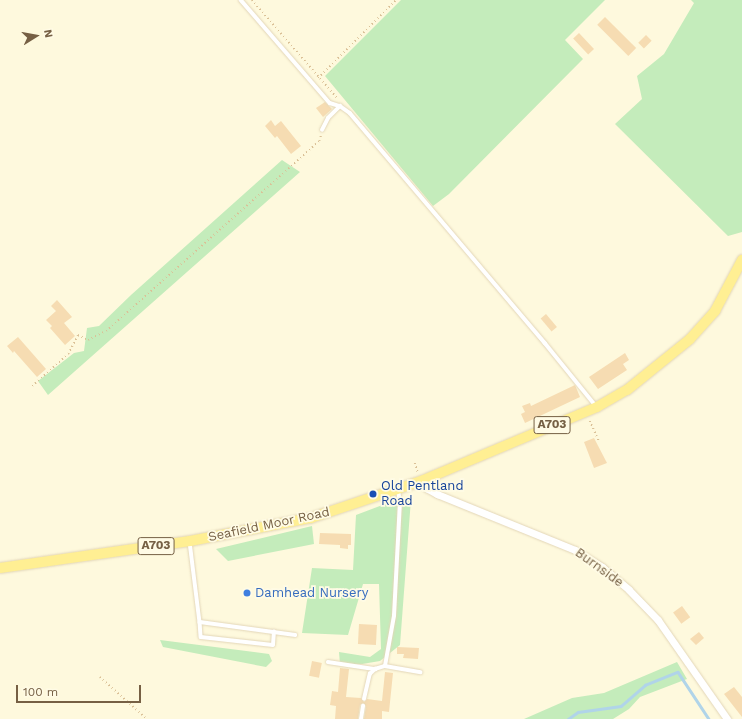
<!DOCTYPE html>
<style>
body{margin:0}
#map{position:relative;width:742px;height:719px;overflow:hidden;background:#fef9dd;font-family:"Work Sans",sans-serif}
div>[style]{position:absolute}
.green>*{inset:0;background:#c4ecbb}
.stream>*{height:2.5px;margin:-1.25px;padding:0 1.25px;transform-origin:1.25px;border-radius:1.25px;background:#b0d4e9}
.building>*{inset:0;background:#f6dcb2;transform-origin:0 0}
.path>*{height:1.5px;margin-top:-0.75px;transform-origin:0;background:repeating-linear-gradient(90deg,#dac096 0 1px,transparent 0 4px)}
.roads{filter:drop-shadow(0 0 1px #e3d6b8) drop-shadow(0 0 1px #e3d6b8)}
.lane>*{height:3.5px;margin:-1.75px;padding:0 1.75px;transform-origin:1.75px;border-radius:1.75px;background:#fff}
.street>*{height:7px;margin:-3.5px;padding:0 3.5px;transform-origin:3.5px;border-radius:3.5px;background:#fff}
.primary>*{height:10px;margin:-5px;padding:0 5px;transform-origin:5px;border-radius:5px;background:#ffef93}
.dots>*{width:11px;height:11px;translate:-50% -50%;box-sizing:border-box;border:2px solid #fffbe5;border-radius:50%}
span{translate:-50% -50%;white-space:nowrap;text-align:center;line-height:1.15;-webkit-text-stroke:3.5px #fffbe5;paint-order:stroke}
.shield-label span{padding:1px 3px;background:#fffbe5;border:1px solid;border-radius:3px;-webkit-text-stroke-width:0}
.shield-label{font-size:12px;color:#766044;font-weight:700}
.transit-label{font-size:13px;color:#164399}
.left{translate:0 -50%;text-align:left}
.street-label{font-size:13px;color:#766044}
.shop-label{font-size:13px;color:#366cbe}
.north{position:absolute;left:16px;top:16px;width:40px;height:40px;-webkit-text-stroke:3px #fffbe5;paint-order:stroke;rotate:79deg;font-size:11px;font-weight:700;line-height:16px;text-align:center;color:#766044}
.north::after{content:'';display:block;margin:auto;width:14px;height:18px;background:#766044;clip-path:polygon(50% 0,100% 100%,50% 72%,0 100%)}
.scale{position:absolute;left:16px;top:685px;width:125px;height:18px;box-sizing:border-box;border:2px solid #766044;border-top:0;padding-left:5px;font-size:12px;line-height:14px;white-space:nowrap;color:#766044;-webkit-text-stroke:3px #fffbe5;paint-order:stroke}
</style>
<div id="map">
<div class="green">
<div style="clip-path:polygon(401px 0,605px 0,565px 40px,583px 59px,449px 194px,433px 206px,325px 76px)"></div>
<div style="clip-path:polygon(691px 0,742px 0,742px 232px,728px 236px,615px 124px,642px 99px,637px 76px,664px 54px,694px 3px)"></div>
<div style="clip-path:polygon(282px 160px,300px 172px,48px 395px,38px 381px,74px 353px,84px 351px,87px 328px,99px 326px,131px 295px)"></div>
<div style="clip-path:polygon(411px 499px,400px 645px,380px 661px,362px 664px,340px 664px,339px 652px,370px 657px,381px 649px,379px 584px,363px 584px,348px 635px,302px 633px,312px 568px,353px 570px,356px 515px,393px 501px)"></div>
<div style="clip-path:polygon(312px 526px,314px 544px,228px 561px,216px 549px)"></div>
<div style="clip-path:polygon(160px 640px,269px 654px,272px 661px,266px 667px,163px 647px)"></div>
<div style="clip-path:polygon(677px 662px,687px 679px,640px 697px,629px 709px,613px 719px,524px 719px,572px 698px,604px 693px)"></div>
</div>
<div class="stream">
<div style="left:568px;top:719px;width:12px;rotate:-35deg"></div>
<div style="left:578px;top:712px;width:43px;rotate:-7.9deg"></div>
<div style="left:621px;top:706px;width:32px;rotate:-41deg"></div>
<div style="left:645px;top:685px;width:35px;rotate:-22deg"></div>
<div style="left:678px;top:672px;width:56px;rotate:56.6deg"></div>
</div>
<div class="building">
<div style="left:605px;top:17px;width:44px;height:11px;rotate:45deg"></div>
<div style="left:579px;top:33px;width:22px;height:8px;rotate:47deg"></div>
<div style="left:646px;top:35px;width:8px;height:11px;rotate:45deg"></div>
<div style="clip-path:polygon(325px 102px,332px 109px,323px 117px,316px 108px)"></div>
<div style="clip-path:polygon(271px 120px,275px 126px,281px 121px,301px 146px,291px 154px,277px 136px,275px 138px,265px 126px)"></div>
<div style="clip-path:polygon(57px 300px,72px 317px,64px 323px,75px 336px,65px 345px,50px 328px,52px 326px,46px 320px,56px 311px,51px 306px)"></div>
<div style="left:546px;top:314px;width:17px;height:7px;rotate:50deg"></div>
<div style="clip-path:polygon(18px 337px,46px 369px,37px 377px,14px 351px,13px 353px,7px 346px)"></div>
<div style="clip-path:polygon(625px 353px,629px 360px,623px 364px,627px 370px,598px 389px,589px 377px)"></div>
<div style="clip-path:polygon(575px 385px,580px 397px,525px 423px,521px 414px,525px 412px,522px 406px,530px 403px,531px 406px)"></div>
<div style="clip-path:polygon(594px 438px,607px 463px,594px 468px,584px 442px)"></div>
<div style="clip-path:polygon(320px 533px,351px 534px,351px 545px,348px 545px,348px 549px,340px 548px,340px 545px,319px 544px)"></div>
<div style="left:682px;top:606px;width:14px;height:11px;rotate:54deg"></div>
<div style="left:359px;top:624px;width:18px;height:20px;rotate:3deg"></div>
<div style="clip-path:polygon(699px 632px,704px 638px,696px 645px,690px 639px)"></div>
<div style="clip-path:polygon(397px 647px,419px 648px,418px 659px,403px 658px,404px 654px,397px 654px)"></div>
<div style="left:312px;top:661px;width:10px;height:15px;rotate:11deg"></div>
<div style="clip-path:polygon(340px 668px,349px 669px,346px 697px,361px 698px,364px 702px,367px 699px,382px 701px,385px 672px,393px 673px,389px 712px,382px 711px,382px 719px,364px 719px,366px 706px,363px 703px,360px 705px,358px 719px,335px 719px,336px 706px,330px 705px,332px 691px,338px 692px)"></div>
<div style="clip-path:polygon(734px 687px,742px 697px,742px 717px,724px 694px)"></div>
</div>
<div class="path">
<div style="left:252px;top:0;width:131px;rotate:49deg"></div>
<div style="left:318px;top:78px;width:110px;rotate:-45deg"></div>
<div style="left:32px;top:386px;width:48px;rotate:-41.6deg"></div>
<div style="left:68px;top:354px;width:21px;rotate:-62deg"></div>
<div style="left:78px;top:335px;width:11px;rotate:27deg"></div>
<div style="left:88px;top:340px;width:20px;rotate:-27deg"></div>
<div style="left:106px;top:331px;width:285px;rotate:-41.7deg"></div>
<div style="left:319px;top:141px;width:6px;rotate:-72deg"></div>
<div style="left:590px;top:421px;width:22px;rotate:66deg"></div>
<div style="left:415px;top:463px;width:10px;rotate:73deg"></div>
<div style="left:100px;top:677px;width:63px;rotate:41.8deg"></div>
</div>
<div class="roads">
<div class="lane">
<div style="left:241px;top:0;width:136px;rotate:49.2deg"></div>
<div style="left:330px;top:103px;width:10px;rotate:17deg"></div>
<div style="left:340px;top:106px;width:12px;rotate:35deg"></div>
<div style="left:350px;top:113px;width:302px;rotate:49.7deg"></div>
<div style="left:545px;top:343px;width:81px;rotate:51deg"></div>
<div style="left:322px;top:130px;width:13px;rotate:-63deg"></div>
<div style="left:328px;top:118px;width:17px;rotate:-45deg"></div>
<div style="left:190px;top:542px;width:81px;rotate:82.9deg"></div>
<div style="left:200px;top:622px;width:96px;rotate:7.8deg"></div>
<div style="left:200px;top:622px;width:15px;rotate:86deg"></div>
<div style="left:201px;top:637px;width:72px;rotate:6.3deg"></div>
<div style="left:273px;top:645px;width:13px;rotate:-86deg"></div>
<div style="left:328px;top:662px;width:48px;rotate:8.5deg"></div>
<div style="left:385px;top:666px;width:36px;rotate:10deg"></div>
<div style="left:364px;top:699px;width:26px;rotate:-77deg"></div>
<div style="left:370px;top:674px;width:7px;rotate:-45deg"></div>
<div style="left:375px;top:669px;width:10px;rotate:-17deg"></div>
<div style="left:385px;top:666px;width:51px;rotate:-79.8deg"></div>
<div style="left:394px;top:616px;width:113px;rotate:-87deg"></div>
<div style="left:400px;top:503px;width:13px;rotate:-99deg"></div>
<div style="left:361px;top:719px;width:13px;rotate:-81deg"></div>
</div>
<div class="street">
<div style="left:421px;top:481px;width:9px;rotate:54deg"></div>
<div style="left:426px;top:488px;width:13px;rotate:29deg"></div>
<div style="left:437px;top:494px;width:149px;rotate:22.1deg"></div>
<div style="left:575px;top:550px;width:32px;rotate:32deg"></div>
<div style="left:602px;top:567px;width:35px;rotate:40deg"></div>
<div style="left:629px;top:590px;width:42px;rotate:46deg"></div>
<div style="left:658px;top:620px;width:121px;rotate:55.1deg"></div>
</div>
<div class="primary">
<div style="left:0;top:568px;width:192px;rotate:-8.1deg"></div>
<div style="left:190px;top:541px;width:123px;rotate:-10.8deg"></div>
<div style="left:311px;top:518px;width:116px;rotate:-18.6deg"></div>
<div style="left:421px;top:481px;width:191px;rotate:-22.8deg"></div>
<div style="left:597px;top:407px;width:34px;rotate:-30deg"></div>
<div style="left:627px;top:390px;width:81px;rotate:-39deg"></div>
<div style="left:690px;top:339px;width:38px;rotate:-48deg"></div>
<div style="left:715px;top:311px;width:58px;rotate:-62.1deg"></div>
</div>
</div>
<div class="dots">
<div style="left:373px;top:494px;background:#1a4fb4"></div>
<div style="left:247px;top:593px;background:#3f7fe0"></div>
</div>
<div class="shield-label">
<span style="left:552px;top:425px">A703</span>
<span style="left:156px;top:546px">A703</span>
</div>
<div class="transit-label">
<span class="left" style="left:381px;top:494px">Old Pentland<br>Road</span>
</div>
<div class="street-label">
<span style="left:269px;top:525px;rotate:-12deg">Seafield Moor Road</span>
<span style="left:599px;top:568px;rotate:36deg">Burnside</span>
</div>
<div class="shop-label">
<span class="left" style="left:255px;top:593px">Damhead Nursery</span>
</div>
<div class="north">N</div>
<div class="scale">100 m</div>
</div>
